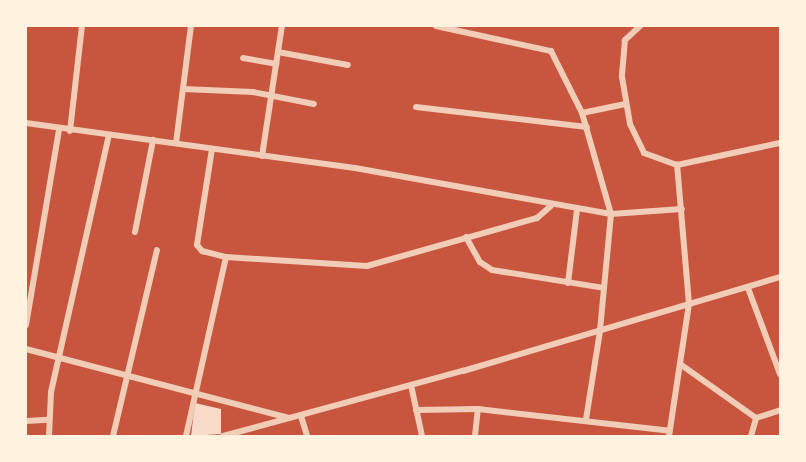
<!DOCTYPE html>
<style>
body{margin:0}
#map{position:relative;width:806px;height:462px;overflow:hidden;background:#c8553d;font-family:Ubuntu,sans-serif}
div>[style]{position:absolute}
.building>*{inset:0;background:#f7dbc8}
.minor>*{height:6px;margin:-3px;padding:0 3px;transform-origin:3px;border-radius:3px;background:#f1ccb7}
span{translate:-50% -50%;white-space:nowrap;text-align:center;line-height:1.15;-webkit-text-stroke:4.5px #fff3e0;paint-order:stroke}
.frame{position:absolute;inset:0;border:27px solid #fff3e0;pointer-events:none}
</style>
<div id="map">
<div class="building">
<div style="clip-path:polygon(195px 403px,221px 409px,221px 434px,191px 436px)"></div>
</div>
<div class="minor">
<div style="left:436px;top:26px;width:118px;rotate:12.3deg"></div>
<div style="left:551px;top:51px;width:69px;rotate:63.4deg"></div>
<div style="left:582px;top:113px;width:105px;rotate:74deg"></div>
<div style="left:611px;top:214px;width:118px;rotate:95.4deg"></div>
<div style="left:600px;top:331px;width:89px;rotate:99deg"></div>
<div style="left:640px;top:26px;width:21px;rotate:137deg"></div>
<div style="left:625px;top:40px;width:37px;rotate:95deg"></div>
<div style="left:622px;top:77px;width:48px;rotate:80.3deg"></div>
<div style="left:630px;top:124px;width:32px;rotate:64deg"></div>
<div style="left:644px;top:153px;width:35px;rotate:20deg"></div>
<div style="left:677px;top:165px;width:105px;rotate:-12.1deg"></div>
<div style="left:278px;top:52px;width:71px;rotate:10.5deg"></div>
<div style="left:243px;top:58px;width:34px;rotate:10deg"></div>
<div style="left:183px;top:89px;width:70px;rotate:2.5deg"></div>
<div style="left:253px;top:92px;width:62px;rotate:11.1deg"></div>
<div style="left:416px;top:107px;width:172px;rotate:6.7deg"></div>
<div style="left:582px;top:113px;width:44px;rotate:-11.8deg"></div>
<div style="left:26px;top:123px;width:332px;rotate:7.8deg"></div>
<div style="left:355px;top:168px;width:260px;rotate:10.2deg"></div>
<div style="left:611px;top:214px;width:71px;rotate:-4deg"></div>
<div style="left:70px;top:131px;width:106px;rotate:-83.5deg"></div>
<div style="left:176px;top:143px;width:118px;rotate:-82.7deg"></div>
<div style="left:212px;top:149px;width:97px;rotate:98.9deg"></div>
<div style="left:197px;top:245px;width:8px;rotate:50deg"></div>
<div style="left:202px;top:251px;width:25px;rotate:14deg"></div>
<div style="left:226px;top:257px;width:141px;rotate:3.7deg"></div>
<div style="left:367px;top:266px;width:177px;rotate:-15.8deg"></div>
<div style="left:537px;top:218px;width:18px;rotate:-41deg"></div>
<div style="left:262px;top:156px;width:132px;rotate:-81.3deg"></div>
<div style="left:135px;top:232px;width:94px;rotate:-78.9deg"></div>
<div style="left:466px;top:237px;width:29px;rotate:61deg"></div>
<div style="left:480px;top:262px;width:14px;rotate:34deg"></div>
<div style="left:492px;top:270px;width:113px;rotate:9.1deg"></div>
<div style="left:568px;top:283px;width:74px;rotate:-83deg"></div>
<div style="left:748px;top:288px;width:92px;rotate:69.6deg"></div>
<div style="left:26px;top:325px;width:199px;rotate:-80.4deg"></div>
<div style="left:26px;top:349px;width:272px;rotate:14.7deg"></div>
<div style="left:680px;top:364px;width:93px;rotate:35.4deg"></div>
<div style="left:411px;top:385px;width:52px;rotate:77.8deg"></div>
<div style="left:416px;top:410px;width:62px;rotate:-0.9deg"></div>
<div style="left:478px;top:409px;width:193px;rotate:6.5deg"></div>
<div style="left:301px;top:416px;width:21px;rotate:73deg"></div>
<div style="left:26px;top:421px;width:22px;rotate:-3deg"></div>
<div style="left:49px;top:436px;width:44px;rotate:-87.4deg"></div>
<div style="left:51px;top:392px;width:263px;rotate:-77.3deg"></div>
<div style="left:113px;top:436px;width:191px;rotate:-76.7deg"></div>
<div style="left:186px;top:436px;width:183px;rotate:-77.4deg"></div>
<div style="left:223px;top:436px;width:249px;rotate:-15.2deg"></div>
<div style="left:463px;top:371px;width:331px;rotate:-16.5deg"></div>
<div style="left:475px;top:436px;width:27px;rotate:-84deg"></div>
<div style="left:669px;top:436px;width:134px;rotate:-81.4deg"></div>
<div style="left:689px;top:304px;width:140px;rotate:-94.9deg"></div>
<div style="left:751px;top:436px;width:19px;rotate:-74deg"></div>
<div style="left:756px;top:418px;width:25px;rotate:-18deg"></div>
</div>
<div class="frame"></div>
</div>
